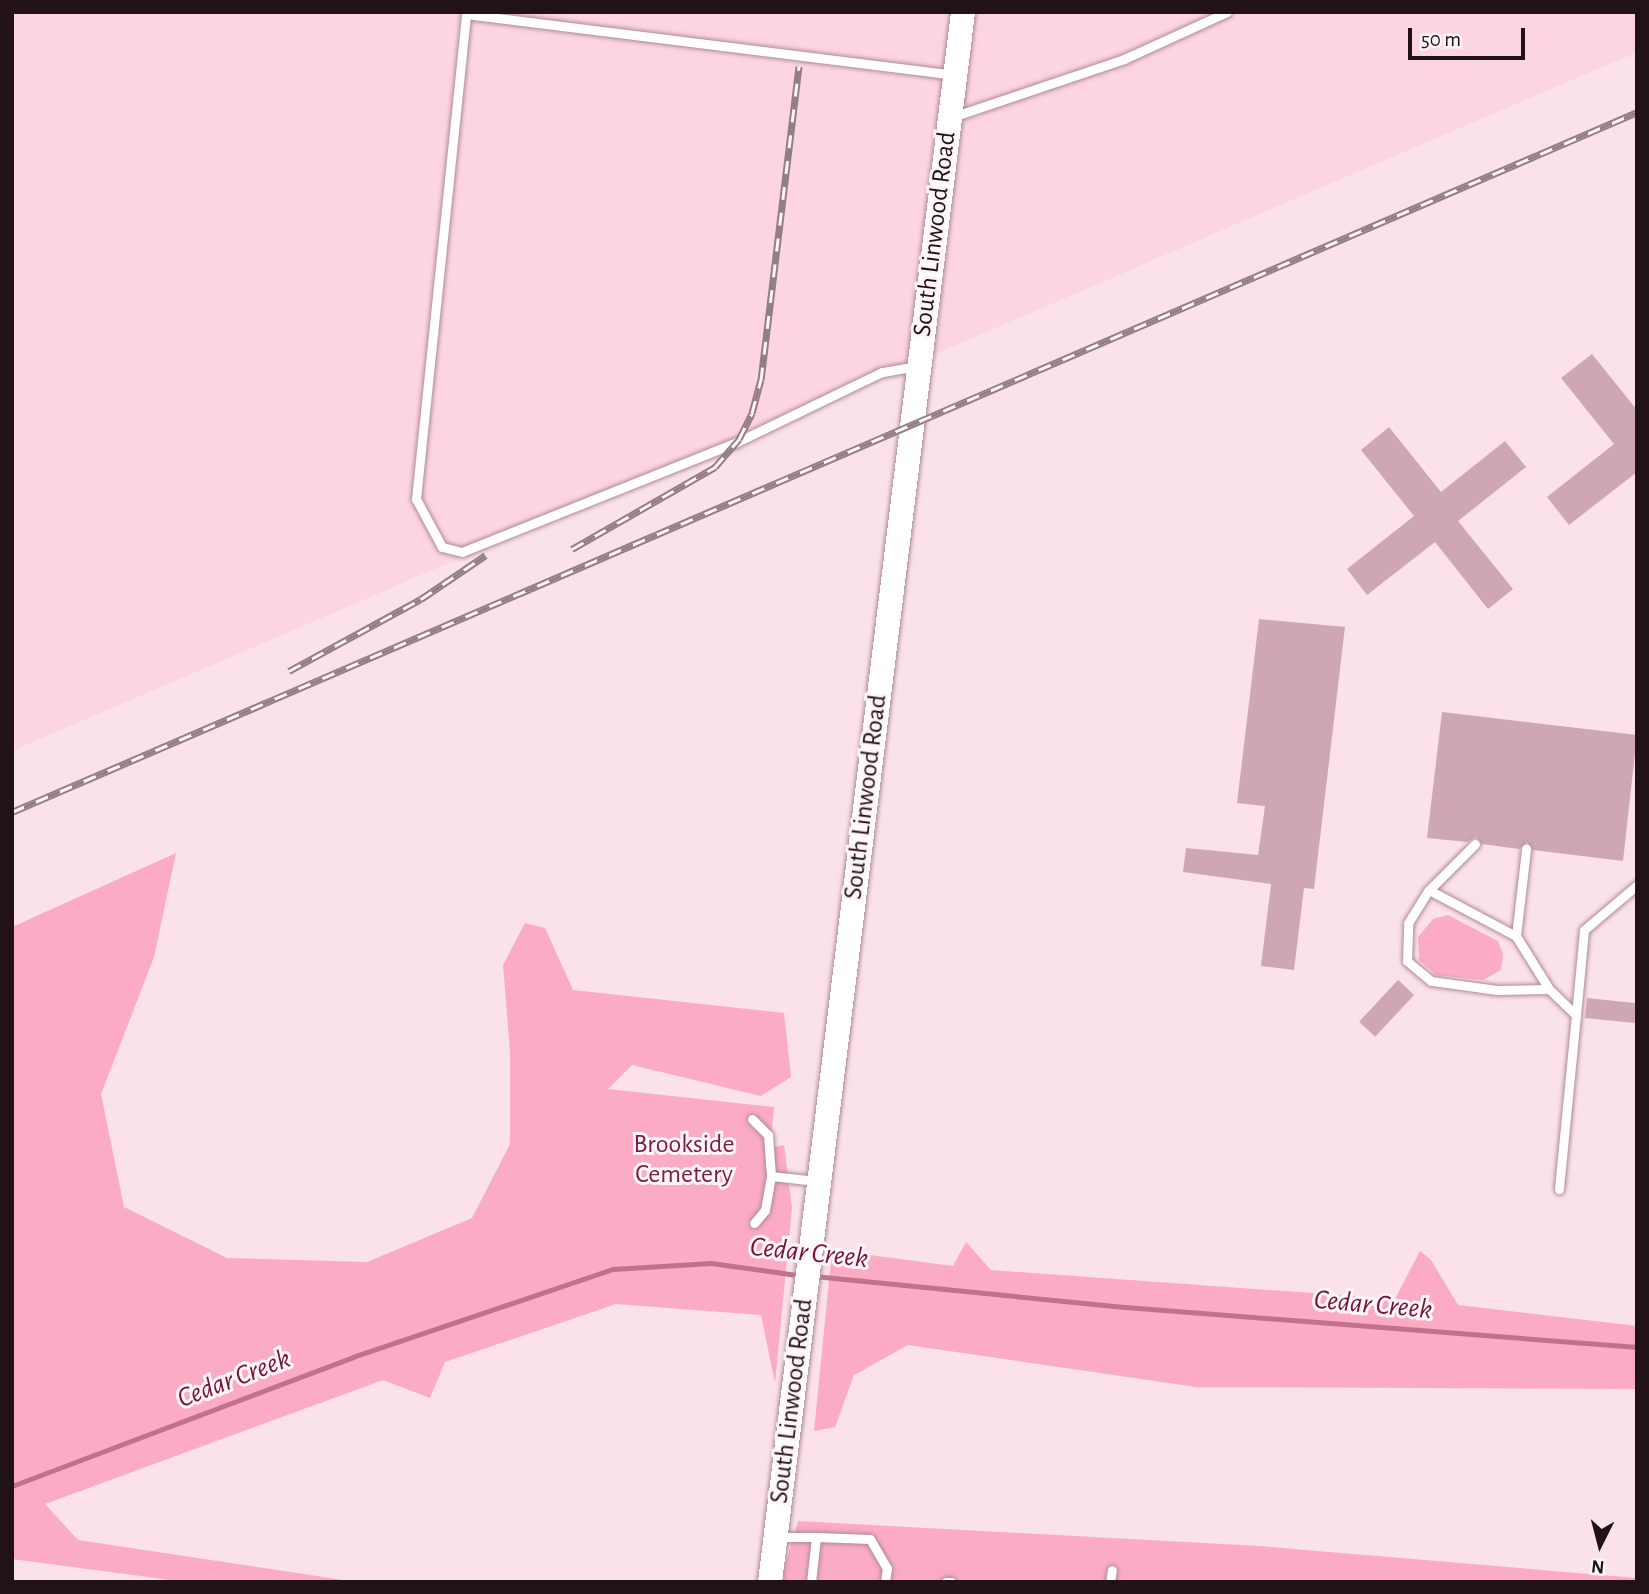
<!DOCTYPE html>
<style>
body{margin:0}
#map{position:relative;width:1649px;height:1594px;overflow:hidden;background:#fbe2e9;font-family:"Alegreya Sans",sans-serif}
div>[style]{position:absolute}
.built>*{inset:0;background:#fdd5e0}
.green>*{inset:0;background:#fbacc4}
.stream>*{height:4.5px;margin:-2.25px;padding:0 2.25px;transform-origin:2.25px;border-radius:2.25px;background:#c1728b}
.building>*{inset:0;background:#cea7b2;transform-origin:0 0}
.roads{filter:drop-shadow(0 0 2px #b08a95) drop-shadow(0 0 2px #b08a95)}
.service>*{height:9px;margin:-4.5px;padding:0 4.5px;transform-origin:4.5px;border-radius:4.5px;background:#fff}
.secondary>*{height:24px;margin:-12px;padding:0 12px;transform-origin:12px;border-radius:12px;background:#fff}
.rail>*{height:7px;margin-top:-3.5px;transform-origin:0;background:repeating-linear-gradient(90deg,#fdf4f6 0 13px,#927e84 0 26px);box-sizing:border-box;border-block:2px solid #927e84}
span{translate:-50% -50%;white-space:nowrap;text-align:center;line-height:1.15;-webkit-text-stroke:6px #fdf4f6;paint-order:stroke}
.street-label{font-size:26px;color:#201216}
.park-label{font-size:26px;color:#7b1b44}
.water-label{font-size:28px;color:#73133e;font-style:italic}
.frame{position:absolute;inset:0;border:14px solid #201216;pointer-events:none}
.north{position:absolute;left:1565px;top:1510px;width:70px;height:70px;-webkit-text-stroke:5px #fdf4f6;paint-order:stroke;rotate:186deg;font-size:19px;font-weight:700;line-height:28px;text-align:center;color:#201216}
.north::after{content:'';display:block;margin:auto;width:24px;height:32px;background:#201216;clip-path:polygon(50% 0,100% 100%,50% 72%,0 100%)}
.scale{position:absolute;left:1408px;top:28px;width:117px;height:32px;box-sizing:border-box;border:4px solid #201216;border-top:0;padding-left:9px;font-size:21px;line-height:24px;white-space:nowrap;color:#201216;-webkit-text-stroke:5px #fdf4f6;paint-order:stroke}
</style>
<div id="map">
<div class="built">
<div style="clip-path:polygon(12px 12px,1637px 12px,1637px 52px,12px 751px)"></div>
</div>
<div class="green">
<div style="clip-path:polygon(176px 853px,154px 957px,101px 1094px,124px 1207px,227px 1258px,367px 1262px,472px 1218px,510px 1144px,510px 1051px,503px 965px,525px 923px,545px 928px,573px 990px,784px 1013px,791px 1077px,761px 1096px,632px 1065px,608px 1089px,774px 1107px,770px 1148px,784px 1145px,792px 1208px,775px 1383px,761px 1315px,616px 1304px,445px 1362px,430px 1398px,383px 1380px,45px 1504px,78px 1540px,343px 1580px,339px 1582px,186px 1582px,12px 1559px,12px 927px)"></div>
<div style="clip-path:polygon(1448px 915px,1498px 941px,1503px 954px,1501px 970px,1483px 980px,1436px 975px,1419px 960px,1418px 937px,1433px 919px)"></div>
<div style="clip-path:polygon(966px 1242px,991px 1270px,1395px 1299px,1420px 1251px,1431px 1260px,1458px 1305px,1637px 1326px,1637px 1389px,1196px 1387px,908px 1345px,854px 1375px,835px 1427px,814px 1431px,832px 1250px,953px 1266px)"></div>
<div style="clip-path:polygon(798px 1521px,1259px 1546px,1637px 1578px,1637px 1582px,780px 1582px)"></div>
</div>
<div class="stream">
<div style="left:814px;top:1276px;width:314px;rotate:5.7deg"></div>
<div style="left:1126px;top:1307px;width:513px;rotate:4.48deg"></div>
<div style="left:12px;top:1486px;width:365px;rotate:-20.7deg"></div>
<div style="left:353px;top:1357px;width:274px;rotate:-18.7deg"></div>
<div style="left:613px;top:1269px;width:98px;rotate:-3.5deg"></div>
<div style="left:711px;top:1263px;width:88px;rotate:7.9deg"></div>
</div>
<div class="building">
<div style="clip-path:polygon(1592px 354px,1637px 410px,1637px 472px,1569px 525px,1547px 497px,1614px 444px,1561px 378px)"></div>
<div style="clip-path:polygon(1389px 427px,1441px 492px,1505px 441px,1526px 467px,1458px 521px,1513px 589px,1488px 609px,1435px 542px,1367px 595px,1347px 569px,1414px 516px,1361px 450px)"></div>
<div style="clip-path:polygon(1259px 619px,1345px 627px,1314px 889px,1304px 888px,1294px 970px,1261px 966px,1271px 884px,1183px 872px,1186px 848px,1258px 855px,1265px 806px,1237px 803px)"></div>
<div style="clip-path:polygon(1442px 712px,1637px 735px,1623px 861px,1533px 850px,1527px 842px,1519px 849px,1482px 844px,1476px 837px,1467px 842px,1427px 838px)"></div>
<div style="left:1398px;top:980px;width:22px;height:57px;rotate:43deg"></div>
<div style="left:1587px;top:998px;width:50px;height:20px;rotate:6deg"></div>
</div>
<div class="roads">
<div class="service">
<div style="left:952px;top:117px;width:182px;rotate:-18.6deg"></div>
<div style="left:1124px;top:59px;width:113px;rotate:-24.5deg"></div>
<div style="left:917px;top:366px;width:36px;rotate:170deg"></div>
<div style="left:882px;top:372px;width:161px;rotate:154.2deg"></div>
<div style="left:737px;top:442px;width:296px;rotate:158.2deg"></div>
<div style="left:462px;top:552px;width:21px;rotate:-166deg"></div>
<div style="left:442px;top:547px;width:55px;rotate:-118.4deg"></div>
<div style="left:416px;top:499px;width:488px;rotate:-84.1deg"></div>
<div style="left:466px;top:14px;width:491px;rotate:7.1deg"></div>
<div style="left:1429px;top:890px;width:65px;rotate:-45deg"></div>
<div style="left:1516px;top:936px;width:88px;rotate:-83.4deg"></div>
<div style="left:1549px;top:989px;width:52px;rotate:178.9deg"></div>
<div style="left:1497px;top:990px;width:67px;rotate:-172.2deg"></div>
<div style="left:1431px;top:981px;width:31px;rotate:-140deg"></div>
<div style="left:1407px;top:961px;width:38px;rotate:-88deg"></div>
<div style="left:1408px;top:923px;width:39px;rotate:-58deg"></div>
<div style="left:1429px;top:890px;width:98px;rotate:27.9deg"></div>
<div style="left:1516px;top:936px;width:62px;rotate:58.1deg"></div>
<div style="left:1549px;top:989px;width:37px;rotate:44deg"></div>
<div style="left:1576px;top:1015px;width:175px;rotate:95.6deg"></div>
<div style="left:1576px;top:1015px;width:85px;rotate:-84.6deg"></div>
<div style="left:1584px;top:930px;width:70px;rotate:-40.3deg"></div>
<div style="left:752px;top:1119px;width:23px;rotate:45deg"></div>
<div style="left:768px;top:1135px;width:41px;rotate:85.8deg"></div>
<div style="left:771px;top:1176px;width:35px;rotate:100deg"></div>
<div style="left:765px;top:1210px;width:17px;rotate:130deg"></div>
<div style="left:771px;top:1176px;width:46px;rotate:6.2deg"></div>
<div style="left:778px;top:1537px;width:38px"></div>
<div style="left:816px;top:1537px;width:45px;rotate:96.3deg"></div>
<div style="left:816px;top:1537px;width:54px;rotate:2.1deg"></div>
<div style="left:870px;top:1539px;width:34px;rotate:60deg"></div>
<div style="left:887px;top:1568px;width:14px;rotate:98deg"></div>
<div style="left:946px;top:1582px;width:5px"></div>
<div style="left:1110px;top:1582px;width:12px;rotate:-81deg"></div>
</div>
<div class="secondary">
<div style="left:770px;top:1582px;width:1582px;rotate:-82.99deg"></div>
</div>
</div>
<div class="rail">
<div style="left:572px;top:549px;width:165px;rotate:-29.8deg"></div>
<div style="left:715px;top:467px;width:37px;rotate:-49deg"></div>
<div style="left:739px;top:439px;width:29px;rotate:-63deg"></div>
<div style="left:752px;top:413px;width:34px;rotate:-75deg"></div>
<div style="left:761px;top:380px;width:316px;rotate:-83.1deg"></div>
<div style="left:289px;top:671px;width:150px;rotate:-28.6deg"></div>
<div style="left:421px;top:599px;width:78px;rotate:-34.1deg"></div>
<div style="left:12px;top:812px;width:1769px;rotate:-23.3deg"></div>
</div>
<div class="street-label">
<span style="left:935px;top:234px;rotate:-83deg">South Linwood Road</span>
<span style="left:866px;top:797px;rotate:-83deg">South Linwood Road</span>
<span style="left:792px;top:1401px;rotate:-83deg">South Linwood Road</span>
</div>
<div class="park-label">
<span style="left:684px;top:1160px">Brookside<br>Cemetery</span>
</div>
<div class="water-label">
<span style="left:809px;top:1253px;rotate:6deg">Cedar Creek</span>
<span style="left:1373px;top:1305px;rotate:5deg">Cedar Creek</span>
<span style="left:234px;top:1379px;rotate:-21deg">Cedar Creek</span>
</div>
<div class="frame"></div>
<div class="north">N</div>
<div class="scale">50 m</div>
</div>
